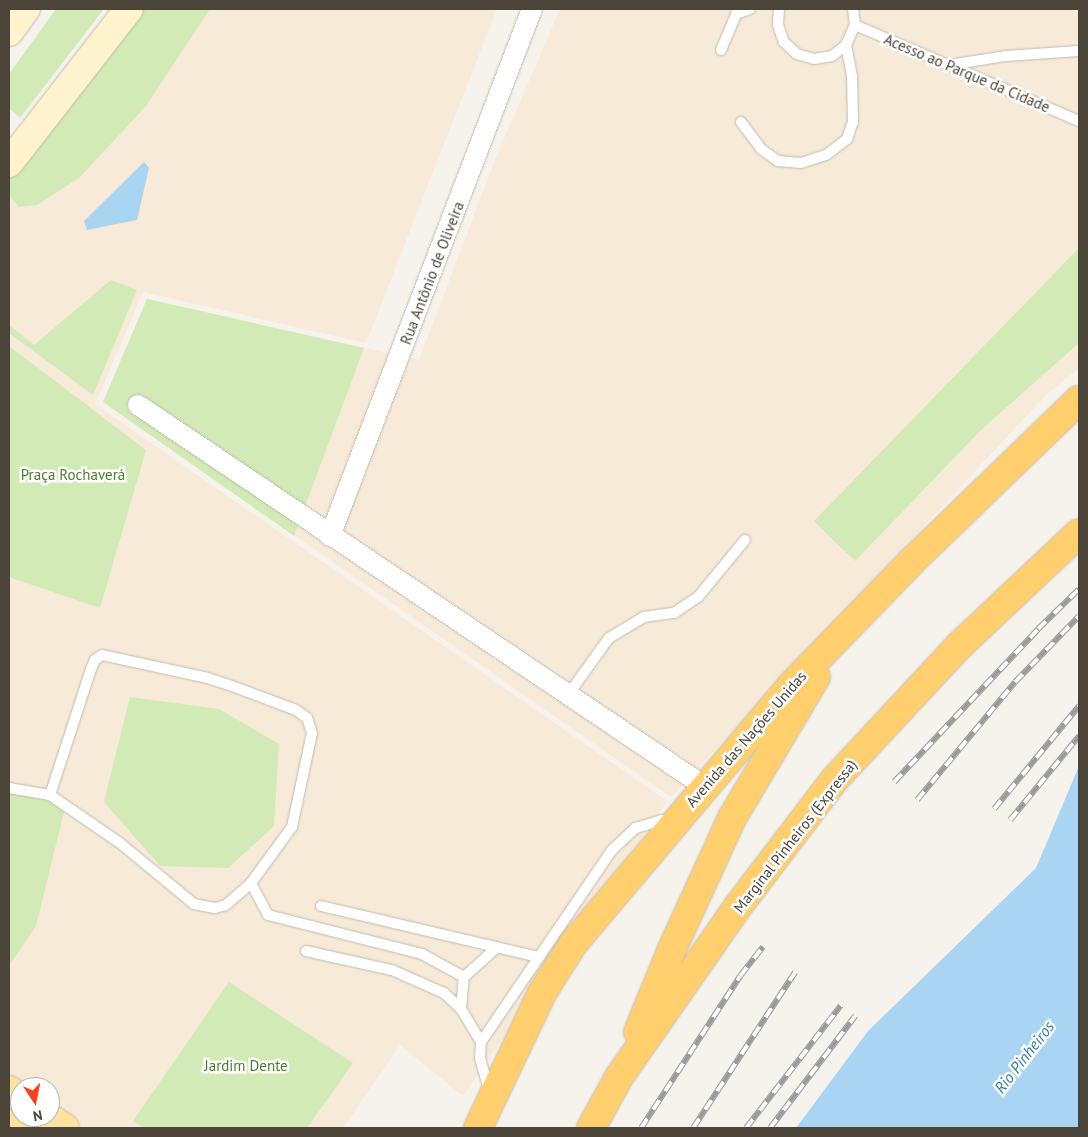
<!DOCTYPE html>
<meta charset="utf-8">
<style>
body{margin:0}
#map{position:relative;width:1088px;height:1137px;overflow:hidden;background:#f6f3ec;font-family:"PT Sans",sans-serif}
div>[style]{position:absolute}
.commercial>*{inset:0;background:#f7ead8}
.green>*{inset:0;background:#d2eab5}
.water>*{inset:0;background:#a9d4f2}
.roads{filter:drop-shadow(0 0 1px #c2bbae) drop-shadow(0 0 1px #c2bbae)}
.lane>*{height:10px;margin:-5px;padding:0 5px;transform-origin:5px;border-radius:5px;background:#fff}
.street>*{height:20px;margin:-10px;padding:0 10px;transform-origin:10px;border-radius:10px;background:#fff}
.secondary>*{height:28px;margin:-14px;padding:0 14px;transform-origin:14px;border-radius:14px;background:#fff3cd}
.primary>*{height:28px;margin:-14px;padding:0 14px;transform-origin:14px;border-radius:14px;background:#ffe39c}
.highway>*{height:28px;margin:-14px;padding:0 14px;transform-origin:14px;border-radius:14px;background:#ffcf6e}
.rail>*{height:5.5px;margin-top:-2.75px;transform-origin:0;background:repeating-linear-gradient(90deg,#fff 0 11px,#9a9a9a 0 22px);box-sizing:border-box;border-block:1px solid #9a9a9a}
span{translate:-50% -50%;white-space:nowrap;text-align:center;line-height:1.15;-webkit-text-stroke:5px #fff;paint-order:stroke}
.street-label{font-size:15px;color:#4b4439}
.park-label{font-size:15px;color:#4a7f2a}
.water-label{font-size:16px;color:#2e7ab2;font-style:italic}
.frame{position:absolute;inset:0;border:10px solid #4b4439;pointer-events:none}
.north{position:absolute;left:10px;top:1077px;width:50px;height:50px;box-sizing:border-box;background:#fff;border:1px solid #b7b4b0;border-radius:50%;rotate:169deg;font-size:14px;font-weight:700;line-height:20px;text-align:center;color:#4b4439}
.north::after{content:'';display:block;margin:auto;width:18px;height:22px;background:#fc3f1d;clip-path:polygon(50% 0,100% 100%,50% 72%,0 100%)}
</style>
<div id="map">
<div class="commercial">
<div style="clip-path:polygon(124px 9px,497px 9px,366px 343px,143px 292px,95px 404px,667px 801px,463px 1096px,400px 1045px,343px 1128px,63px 1128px,50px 1117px,50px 1087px,20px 1087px,9px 1093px,9px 163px)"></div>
<div style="clip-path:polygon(560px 9px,1079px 9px,1079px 368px,1047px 394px,671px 797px,103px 402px,147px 299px,419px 360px,495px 160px)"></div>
</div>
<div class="green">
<div style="clip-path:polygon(56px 9px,104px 9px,20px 118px,9px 108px,9px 74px)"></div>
<div style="clip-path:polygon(123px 9px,210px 9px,146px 106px,79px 178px,37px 205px,19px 207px,9px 195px,9px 162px)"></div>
<div style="clip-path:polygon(1079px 248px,1079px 343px,982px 429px,855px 561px,814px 521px)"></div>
<div style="clip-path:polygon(111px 280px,137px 290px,93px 395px,9px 333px,9px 325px,34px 345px)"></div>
<div style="clip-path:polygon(147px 299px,364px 348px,294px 536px,103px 402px)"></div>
<div style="clip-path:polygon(9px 346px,146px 450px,100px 608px,9px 577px)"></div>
<div style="clip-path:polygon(130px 697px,219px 709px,279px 744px,274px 826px,228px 868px,160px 866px,104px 802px)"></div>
<div style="clip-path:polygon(9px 787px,66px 804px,36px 926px,9px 966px)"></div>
<div style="clip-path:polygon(229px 982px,353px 1063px,307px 1128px,144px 1128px,133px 1121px)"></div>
</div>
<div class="water">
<div style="clip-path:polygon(144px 162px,149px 168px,137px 220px,87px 230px,84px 221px)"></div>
<div style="clip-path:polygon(1079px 766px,1079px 1128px,796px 1128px,868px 1031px,1036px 868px)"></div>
</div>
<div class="roads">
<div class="lane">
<div style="left:779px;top:9px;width:16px;rotate:94deg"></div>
<div style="left:778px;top:25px;width:18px;rotate:71deg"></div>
<div style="left:784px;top:42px;width:18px;rotate:43deg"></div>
<div style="left:797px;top:54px;width:18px;rotate:16deg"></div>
<div style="left:814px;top:59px;width:18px;rotate:-9deg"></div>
<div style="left:832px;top:56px;width:18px;rotate:-38deg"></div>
<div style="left:846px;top:45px;width:22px;rotate:-66deg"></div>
<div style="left:855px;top:25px;width:16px;rotate:-97deg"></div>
<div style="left:855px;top:25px;width:244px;rotate:23.2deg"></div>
<div style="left:721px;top:50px;width:39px;rotate:-67deg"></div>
<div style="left:736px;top:14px;width:15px;rotate:-20deg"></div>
<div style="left:949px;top:65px;width:58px;rotate:-9deg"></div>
<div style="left:1006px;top:56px;width:73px;rotate:-3.9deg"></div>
<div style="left:741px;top:122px;width:34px;rotate:53deg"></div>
<div style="left:761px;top:149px;width:21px;rotate:35deg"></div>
<div style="left:778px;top:161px;width:23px;rotate:5deg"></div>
<div style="left:801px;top:163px;width:26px;rotate:-18deg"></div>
<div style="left:826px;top:155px;width:26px;rotate:-37deg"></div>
<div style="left:847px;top:139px;width:18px;rotate:-71deg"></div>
<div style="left:853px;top:122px;width:46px;rotate:-91.2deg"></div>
<div style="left:852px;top:76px;width:32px;rotate:-101deg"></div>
<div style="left:568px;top:695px;width:70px;rotate:-54.3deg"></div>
<div style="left:609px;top:638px;width:41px;rotate:-31deg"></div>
<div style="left:644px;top:617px;width:30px;rotate:-8deg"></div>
<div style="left:674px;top:613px;width:29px;rotate:-34deg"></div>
<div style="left:698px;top:597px;width:74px;rotate:-50.5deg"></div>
<div style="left:9px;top:788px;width:42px;rotate:9.7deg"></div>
<div style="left:50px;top:795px;width:85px;rotate:34.4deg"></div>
<div style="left:120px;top:843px;width:96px;rotate:39.5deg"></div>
<div style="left:194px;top:904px;width:21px;rotate:11deg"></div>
<div style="left:215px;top:908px;width:11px;rotate:-15deg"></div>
<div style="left:226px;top:905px;width:33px;rotate:-41deg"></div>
<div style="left:251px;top:883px;width:69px;rotate:-53.8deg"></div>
<div style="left:292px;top:827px;width:96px;rotate:-78deg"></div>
<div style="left:312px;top:733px;width:16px;rotate:-108deg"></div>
<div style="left:307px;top:718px;width:14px;rotate:-144deg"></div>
<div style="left:296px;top:710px;width:68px;rotate:-159.4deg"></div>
<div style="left:232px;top:686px;width:25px;rotate:-162deg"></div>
<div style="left:208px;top:678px;width:108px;rotate:-167.8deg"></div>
<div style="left:102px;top:655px;width:9px;rotate:144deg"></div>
<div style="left:95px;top:660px;width:10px;rotate:114deg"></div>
<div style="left:91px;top:669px;width:133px;rotate:108deg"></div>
<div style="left:251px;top:883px;width:36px;rotate:62deg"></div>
<div style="left:268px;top:915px;width:159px;rotate:14.2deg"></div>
<div style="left:422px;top:954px;width:48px;rotate:28.7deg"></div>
<div style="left:321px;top:906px;width:224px;rotate:13.2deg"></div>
<div style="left:306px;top:951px;width:88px;rotate:12.5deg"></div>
<div style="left:392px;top:970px;width:57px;rotate:23.9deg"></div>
<div style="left:444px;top:993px;width:23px;rotate:43deg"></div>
<div style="left:481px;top:1042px;width:39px;rotate:-121deg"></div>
<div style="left:461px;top:1009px;width:32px;rotate:-85deg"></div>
<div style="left:464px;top:977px;width:42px;rotate:-42.1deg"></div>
<div style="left:490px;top:1093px;width:37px;rotate:-106deg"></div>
<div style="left:480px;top:1057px;width:15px;rotate:-86deg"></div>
<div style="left:481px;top:1042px;width:232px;rotate:-55.7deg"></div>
<div style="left:612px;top:850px;width:33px;rotate:-43deg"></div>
<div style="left:636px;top:828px;width:27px;rotate:-17deg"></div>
<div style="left:662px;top:820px;width:11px;rotate:10deg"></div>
</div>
<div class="street">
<div style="left:138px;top:405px;width:682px;rotate:33.95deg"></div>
<div style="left:330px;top:536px;width:564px;rotate:-69.03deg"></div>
</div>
<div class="secondary">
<div style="left:9px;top:32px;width:29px;rotate:-54deg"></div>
<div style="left:9px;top:163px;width:195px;rotate:-52.1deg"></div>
</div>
<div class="primary">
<div style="left:9px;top:1090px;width:14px;rotate:36deg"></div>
<div style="left:48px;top:1117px;width:20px;rotate:33deg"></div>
<div style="left:9px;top:1124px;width:7px;rotate:34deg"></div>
</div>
<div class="highway">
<div style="left:638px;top:1032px;width:90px;rotate:-67.7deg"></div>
<div style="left:672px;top:949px;width:144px;rotate:-65.4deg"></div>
<div style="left:732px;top:818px;width:164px;rotate:-59.2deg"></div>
<div style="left:478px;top:1128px;width:149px;rotate:-64.6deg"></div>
<div style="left:542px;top:993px;width:58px;rotate:-57.7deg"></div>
<div style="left:573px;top:944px;width:339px;rotate:-49.8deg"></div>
<div style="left:792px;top:685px;width:173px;rotate:-45.9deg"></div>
<div style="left:912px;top:561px;width:232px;rotate:-44deg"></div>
<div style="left:591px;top:1128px;width:58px;rotate:-61.2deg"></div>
<div style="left:619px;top:1077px;width:210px;rotate:-55.1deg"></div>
<div style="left:739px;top:905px;width:158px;rotate:-52.7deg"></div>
<div style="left:835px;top:779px;width:183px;rotate:-47deg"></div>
<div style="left:960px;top:645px;width:163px;rotate:-43.3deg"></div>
</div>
</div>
<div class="rail">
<div style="left:894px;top:782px;width:210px;rotate:-46.7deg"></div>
<div style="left:1038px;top:629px;width:57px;rotate:-44.3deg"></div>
<div style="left:917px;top:800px;width:153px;rotate:-50.3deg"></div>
<div style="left:1015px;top:682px;width:92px;rotate:-45.9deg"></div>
<div style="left:994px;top:809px;width:134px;rotate:-50.5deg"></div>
<div style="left:1010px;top:820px;width:109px;rotate:-50.6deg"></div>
<div style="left:641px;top:1128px;width:181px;rotate:-56.9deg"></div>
<div style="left:740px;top:976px;width:37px;rotate:-52deg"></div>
<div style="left:693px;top:1128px;width:186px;rotate:-56.8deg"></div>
<div style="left:746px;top:1128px;width:155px;rotate:-52.3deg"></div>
<div style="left:770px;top:1128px;width:141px;rotate:-52.8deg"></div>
</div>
<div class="street-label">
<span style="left:967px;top:73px;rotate:23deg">Acesso ao Parque da Cidade</span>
<span style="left:432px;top:273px;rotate:-69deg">Rua Antônio de Oliveira</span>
<span style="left:746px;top:739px;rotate:-49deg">Avenida das Nações Unidas</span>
<span style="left:795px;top:836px;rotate:-52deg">Marginal Pinheiros (Expressa)</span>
</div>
<div class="park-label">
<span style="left:73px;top:475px">Praça Rochaverá</span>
<span style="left:246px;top:1066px">Jardim Dente</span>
</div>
<div class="water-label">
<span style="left:1024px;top:1057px;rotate:-52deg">Rio Pinheiros</span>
</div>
<div class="frame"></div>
<div class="north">N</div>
</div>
